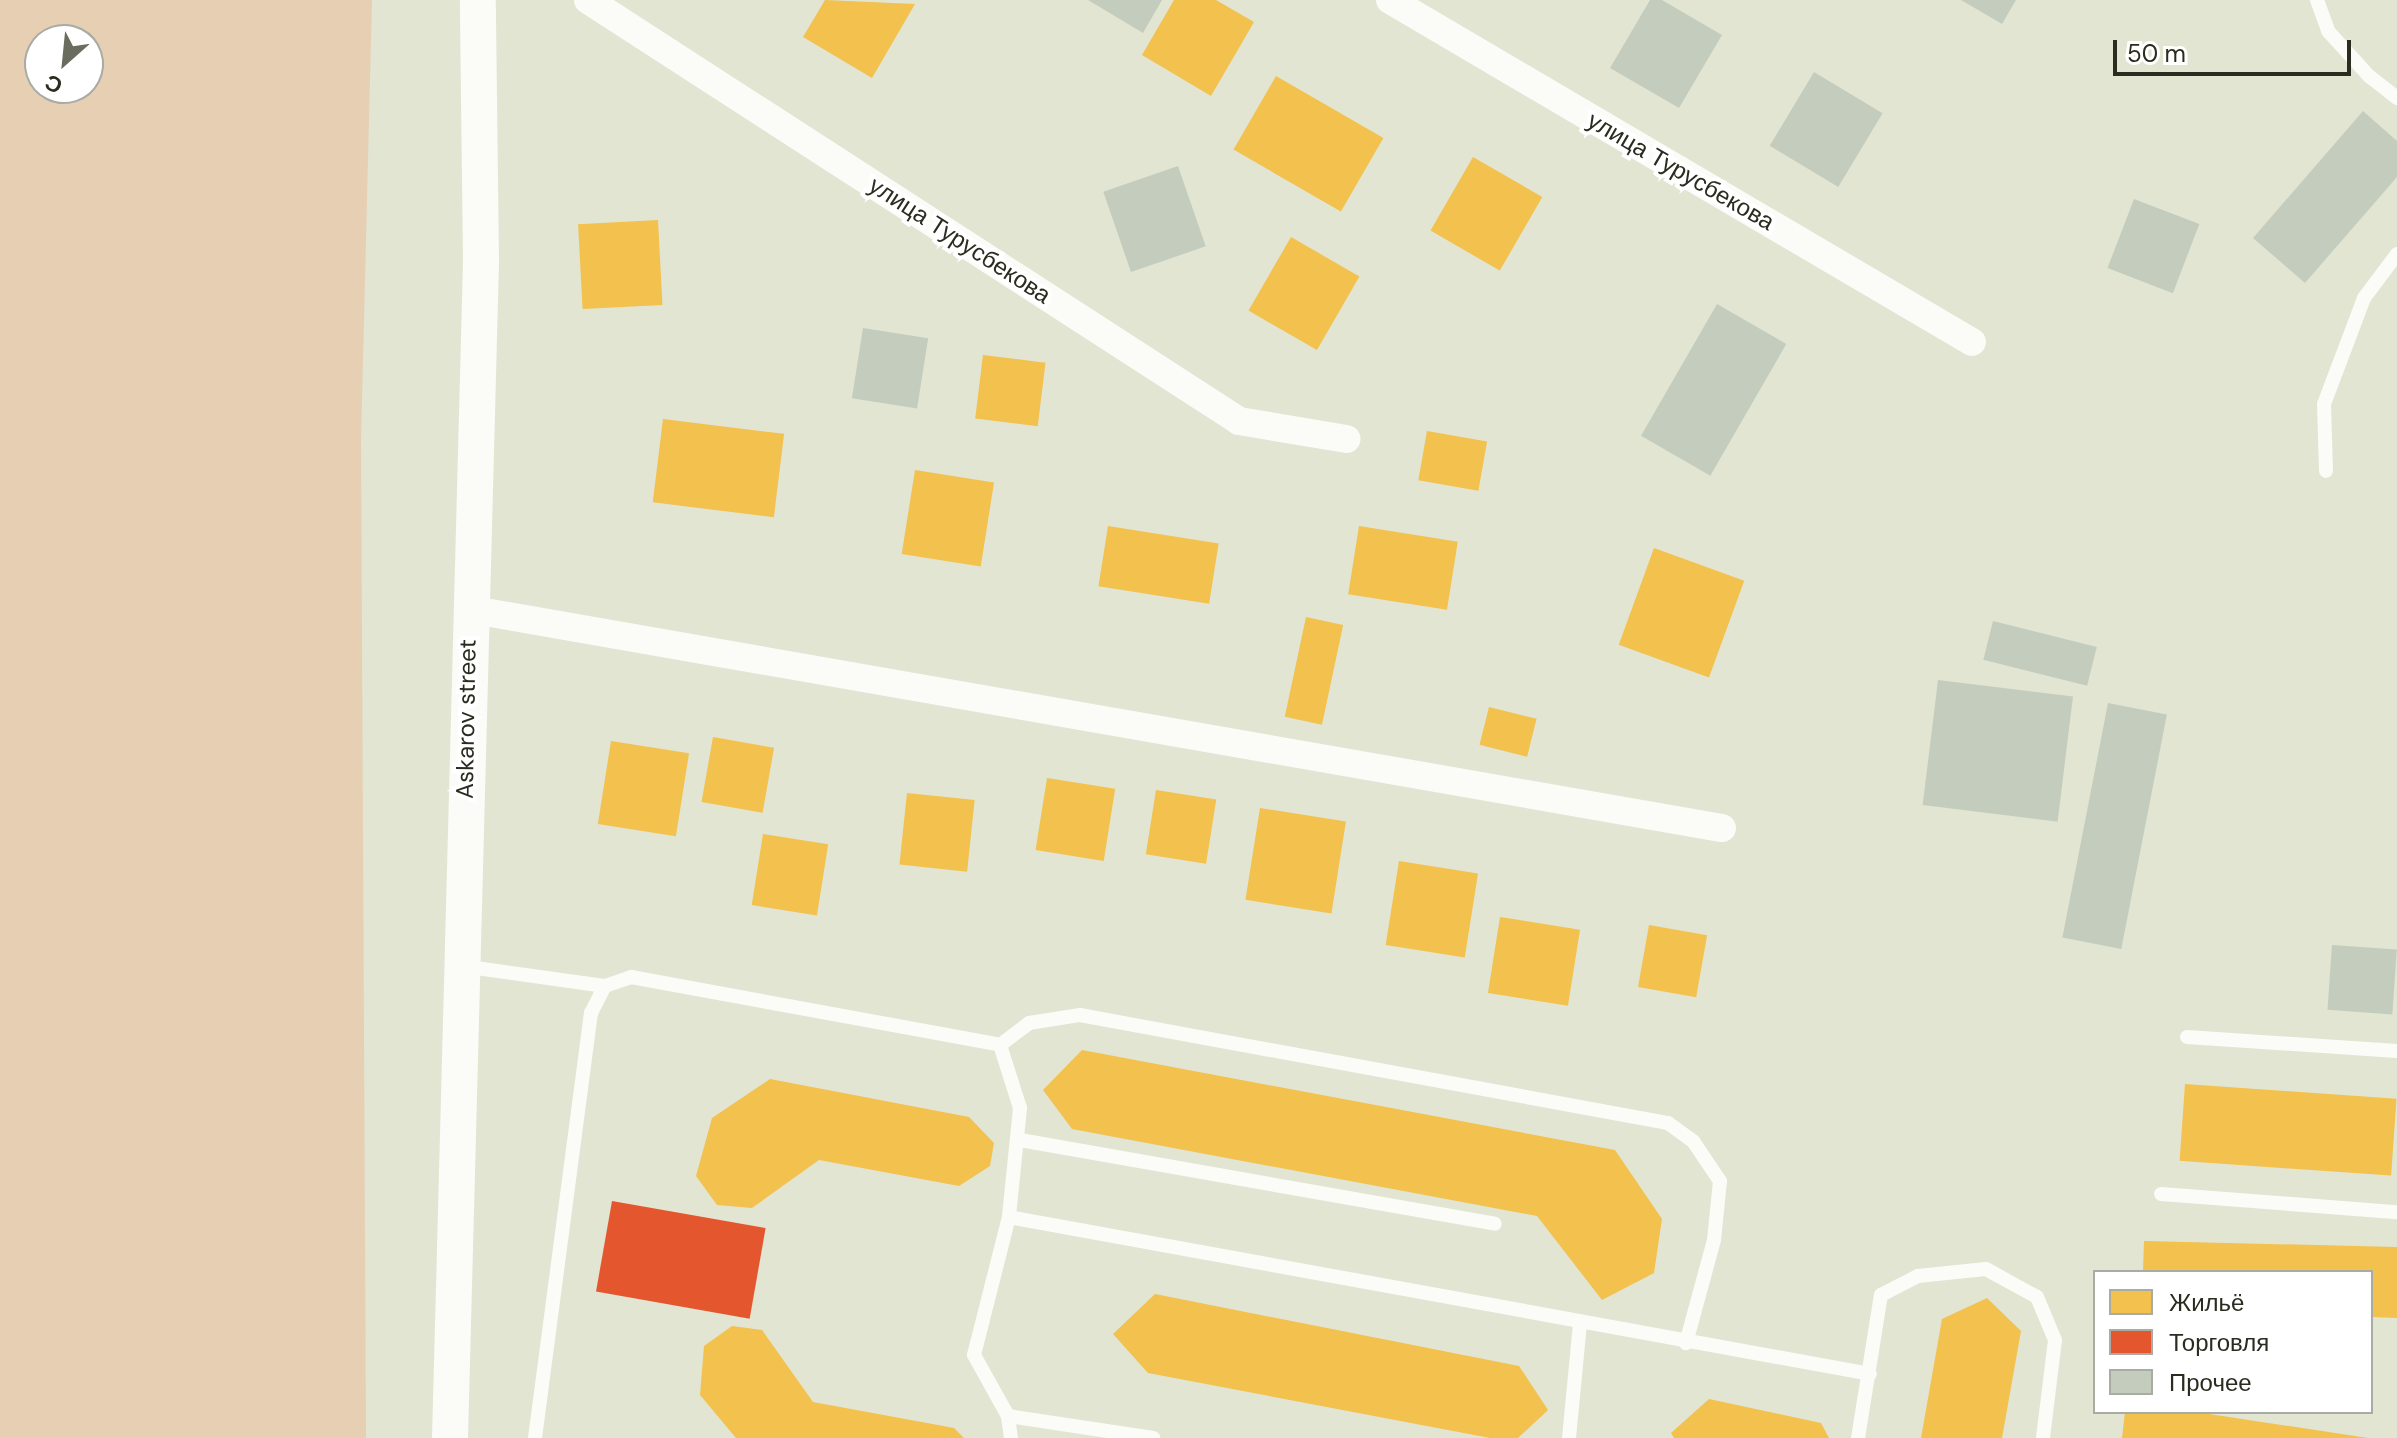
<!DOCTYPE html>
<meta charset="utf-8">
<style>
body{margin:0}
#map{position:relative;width:2397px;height:1438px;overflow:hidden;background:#e2e5d2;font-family:"DM Sans",sans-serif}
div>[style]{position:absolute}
.green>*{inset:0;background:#e6cfb3}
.homes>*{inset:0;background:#f2c14e;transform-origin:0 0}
.shops>*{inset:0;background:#e4572e;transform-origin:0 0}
.building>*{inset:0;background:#c4cdbd;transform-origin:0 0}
.service>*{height:14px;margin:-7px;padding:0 7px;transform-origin:7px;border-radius:7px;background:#fbfbf8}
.minor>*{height:28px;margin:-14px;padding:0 14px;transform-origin:14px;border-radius:14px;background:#fbfbf8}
.tertiary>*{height:36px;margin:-18px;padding:0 18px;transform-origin:18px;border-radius:18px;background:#fbfbf8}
span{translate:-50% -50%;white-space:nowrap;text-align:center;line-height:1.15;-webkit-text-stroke:8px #fff;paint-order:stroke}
.street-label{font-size:24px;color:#292c1e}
.legend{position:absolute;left:2093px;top:1270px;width:280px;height:144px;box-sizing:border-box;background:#fff;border:2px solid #a9aba5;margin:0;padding:10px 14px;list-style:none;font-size:24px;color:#292c1e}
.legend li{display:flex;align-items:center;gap:16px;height:40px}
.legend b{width:40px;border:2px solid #a9aba5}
.north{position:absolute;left:24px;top:24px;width:80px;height:80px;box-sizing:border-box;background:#fff;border:2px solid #a9aba5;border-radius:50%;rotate:207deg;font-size:22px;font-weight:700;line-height:32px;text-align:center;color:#292c1e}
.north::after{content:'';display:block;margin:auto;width:28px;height:36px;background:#6a6d5d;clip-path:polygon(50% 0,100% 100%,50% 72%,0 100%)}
.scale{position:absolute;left:2113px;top:40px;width:238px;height:36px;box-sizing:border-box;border:4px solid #292c1e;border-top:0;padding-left:10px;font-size:24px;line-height:28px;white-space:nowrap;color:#292c1e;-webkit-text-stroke:6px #fff;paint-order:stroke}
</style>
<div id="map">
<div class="green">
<div style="clip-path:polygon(evenodd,0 0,372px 0,361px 439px,366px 1438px,0 1438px,0 0,40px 40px,88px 40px,88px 88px,40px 88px,40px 40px)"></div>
</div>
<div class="homes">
<div style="clip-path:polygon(825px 0,915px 4px,872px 78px,803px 37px)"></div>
<div style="clip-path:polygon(1174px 0,1216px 0,1254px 22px,1211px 96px,1142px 55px)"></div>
<div style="left:1276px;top:76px;width:124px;height:85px;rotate:30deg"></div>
<div style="left:1473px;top:157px;width:80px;height:85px;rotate:30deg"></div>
<div style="left:658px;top:220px;width:85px;height:80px;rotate:87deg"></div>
<div style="left:1291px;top:237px;width:79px;height:85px;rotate:30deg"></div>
<div style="left:983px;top:355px;width:63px;height:64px;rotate:7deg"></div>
<div style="left:663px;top:419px;width:122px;height:84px;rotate:7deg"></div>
<div style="left:1427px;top:431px;width:61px;height:50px;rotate:10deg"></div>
<div style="left:915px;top:470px;width:80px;height:85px;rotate:9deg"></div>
<div style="left:1108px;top:526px;width:112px;height:61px;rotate:9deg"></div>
<div style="left:1359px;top:526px;width:100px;height:69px;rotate:9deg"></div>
<div style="left:1654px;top:548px;width:96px;height:103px;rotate:20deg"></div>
<div style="left:1306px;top:617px;width:38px;height:102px;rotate:12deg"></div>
<div style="left:1489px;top:707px;width:49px;height:39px;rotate:14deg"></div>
<div style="left:713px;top:737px;width:62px;height:66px;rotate:10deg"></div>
<div style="left:611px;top:741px;width:79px;height:84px;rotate:9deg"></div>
<div style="left:1047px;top:778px;width:69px;height:73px;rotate:9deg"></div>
<div style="left:1156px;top:790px;width:61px;height:65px;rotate:9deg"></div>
<div style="left:907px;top:793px;width:68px;height:72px;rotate:6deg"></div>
<div style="left:1260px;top:808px;width:87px;height:93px;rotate:9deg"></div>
<div style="left:763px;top:834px;width:66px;height:72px;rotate:9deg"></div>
<div style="left:1399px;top:861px;width:80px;height:85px;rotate:9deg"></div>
<div style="left:1500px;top:917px;width:81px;height:77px;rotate:9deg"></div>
<div style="left:1649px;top:925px;width:59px;height:63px;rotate:10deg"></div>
<div style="clip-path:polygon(1082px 1050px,1615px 1150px,1662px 1219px,1654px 1273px,1602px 1300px,1537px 1216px,1072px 1129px,1043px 1090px)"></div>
<div style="clip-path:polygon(770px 1079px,969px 1117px,994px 1143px,990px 1166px,959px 1186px,819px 1160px,752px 1208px,717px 1205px,696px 1176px,712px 1118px)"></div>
<div style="left:2185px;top:1084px;width:212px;height:77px;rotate:4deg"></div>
<div style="clip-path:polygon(2144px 1241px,2397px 1247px,2397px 1318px,2371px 1317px,2371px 1272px,2143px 1272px)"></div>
<div style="clip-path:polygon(1155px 1294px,1519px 1366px,1548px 1410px,1518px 1438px,1490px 1438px,1148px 1373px,1113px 1334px)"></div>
<div style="clip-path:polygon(1987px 1298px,2021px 1331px,2002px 1438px,1921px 1438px,1942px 1319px)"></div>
<div style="clip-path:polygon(732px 1326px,762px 1330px,813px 1402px,954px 1428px,964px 1438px,736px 1438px,700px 1395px,704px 1346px)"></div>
<div style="clip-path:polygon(1709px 1399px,1821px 1423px,1829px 1438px,1674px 1438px,1671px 1433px)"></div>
<div style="clip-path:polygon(2125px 1412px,2196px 1412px,2368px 1438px,2122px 1438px)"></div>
</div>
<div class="shops">
<div style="left:612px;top:1201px;width:156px;height:92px;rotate:10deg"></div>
</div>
<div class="building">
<div style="clip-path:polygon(1088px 0,1162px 0,1143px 33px)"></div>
<div style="clip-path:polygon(1650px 0,1662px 0,1722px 35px,1679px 108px,1610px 68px)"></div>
<div style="clip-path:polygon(1961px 0,2016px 0,2002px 24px)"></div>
<div style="left:1814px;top:72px;width:80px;height:86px;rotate:31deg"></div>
<div style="clip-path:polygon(2363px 111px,2397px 141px,2397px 177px,2305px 283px,2253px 238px)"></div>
<div style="left:1178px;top:166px;width:85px;height:79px;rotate:71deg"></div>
<div style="left:2134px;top:199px;width:70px;height:74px;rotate:21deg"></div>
<div style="left:1717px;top:304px;width:80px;height:152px;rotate:30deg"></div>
<div style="left:863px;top:328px;width:66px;height:71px;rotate:9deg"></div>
<div style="left:1993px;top:621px;width:107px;height:40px;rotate:14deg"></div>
<div style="left:1938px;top:680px;width:136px;height:126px;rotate:7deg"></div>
<div style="left:2108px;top:703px;width:60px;height:239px;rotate:11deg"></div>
<div style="left:2332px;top:945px;width:65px;height:65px;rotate:4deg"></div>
</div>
<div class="service">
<div style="left:2317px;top:0;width:33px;rotate:70deg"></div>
<div style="left:2328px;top:31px;width:61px;rotate:47.7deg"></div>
<div style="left:2369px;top:76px;width:36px;rotate:38deg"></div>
<div style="left:2326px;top:471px;width:67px;rotate:-91.7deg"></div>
<div style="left:2324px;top:404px;width:113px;rotate:-69.3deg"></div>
<div style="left:2364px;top:298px;width:55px;rotate:-53.1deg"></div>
<div style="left:462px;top:966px;width:144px;rotate:8deg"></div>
<div style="left:2187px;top:1037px;width:210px;rotate:3.8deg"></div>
<div style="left:1000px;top:1045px;width:36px;rotate:-37deg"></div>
<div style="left:1029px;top:1023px;width:52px;rotate:-8.9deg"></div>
<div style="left:1080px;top:1015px;width:598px;rotate:10.41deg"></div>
<div style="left:1668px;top:1123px;width:31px;rotate:36deg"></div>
<div style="left:1693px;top:1141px;width:48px;rotate:56deg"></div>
<div style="left:1720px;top:1181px;width:59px;rotate:95.8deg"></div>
<div style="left:1714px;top:1240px;width:107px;rotate:105.2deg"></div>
<div style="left:1020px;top:1140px;width:482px;rotate:10deg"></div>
<div style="left:2161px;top:1194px;width:237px;rotate:4.4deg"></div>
<div style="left:1008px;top:1416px;width:147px;rotate:8.6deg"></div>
<div style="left:535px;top:1438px;width:429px;rotate:-82.5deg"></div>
<div style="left:591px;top:1013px;width:30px;rotate:-63deg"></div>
<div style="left:605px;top:986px;width:28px;rotate:-19deg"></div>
<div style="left:631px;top:977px;width:375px;rotate:10.4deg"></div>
<div style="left:1000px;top:1045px;width:66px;rotate:72.4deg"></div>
<div style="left:1020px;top:1108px;width:110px;rotate:95.8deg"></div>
<div style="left:1011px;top:1438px;width:22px;rotate:-98deg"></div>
<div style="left:1008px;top:1416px;width:70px;rotate:-119.1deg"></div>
<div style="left:974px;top:1355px;width:142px;rotate:-75.8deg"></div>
<div style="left:1009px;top:1217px;width:875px;rotate:10.33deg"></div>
<div style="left:1569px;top:1438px;width:116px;rotate:-84.5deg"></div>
<div style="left:1858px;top:1438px;width:145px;rotate:-80.9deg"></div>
<div style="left:1881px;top:1295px;width:42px;rotate:-27.2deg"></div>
<div style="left:1918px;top:1276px;width:68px;rotate:-5.9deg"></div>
<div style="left:1986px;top:1269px;width:58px;rotate:28.8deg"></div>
<div style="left:2037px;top:1297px;width:47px;rotate:67.3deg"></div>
<div style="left:2055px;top:1340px;width:99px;rotate:97deg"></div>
</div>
<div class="minor">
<div style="left:588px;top:0;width:775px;rotate:32.89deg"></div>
<div style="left:1239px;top:421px;width:109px;rotate:9.5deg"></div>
<div style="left:1390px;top:0;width:675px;rotate:30.44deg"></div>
<div style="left:468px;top:609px;width:1273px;rotate:9.91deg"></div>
</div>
<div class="tertiary">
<div style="left:450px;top:1438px;width:1177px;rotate:-88.49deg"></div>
<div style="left:481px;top:261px;width:261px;rotate:-90.7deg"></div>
</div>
<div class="street-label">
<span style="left:1681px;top:171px;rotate:30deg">улица Турусбекова</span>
<span style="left:960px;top:240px;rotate:33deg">улица Турусбекова</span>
<span style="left:466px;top:719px;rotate:-89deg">Askarov street</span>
</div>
<ul class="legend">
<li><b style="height:22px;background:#f2c14e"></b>Жильё</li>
<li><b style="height:22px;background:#e4572e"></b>Торговля</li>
<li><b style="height:22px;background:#c4cdbd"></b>Прочее</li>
</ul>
<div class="north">С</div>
<div class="scale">50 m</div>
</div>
